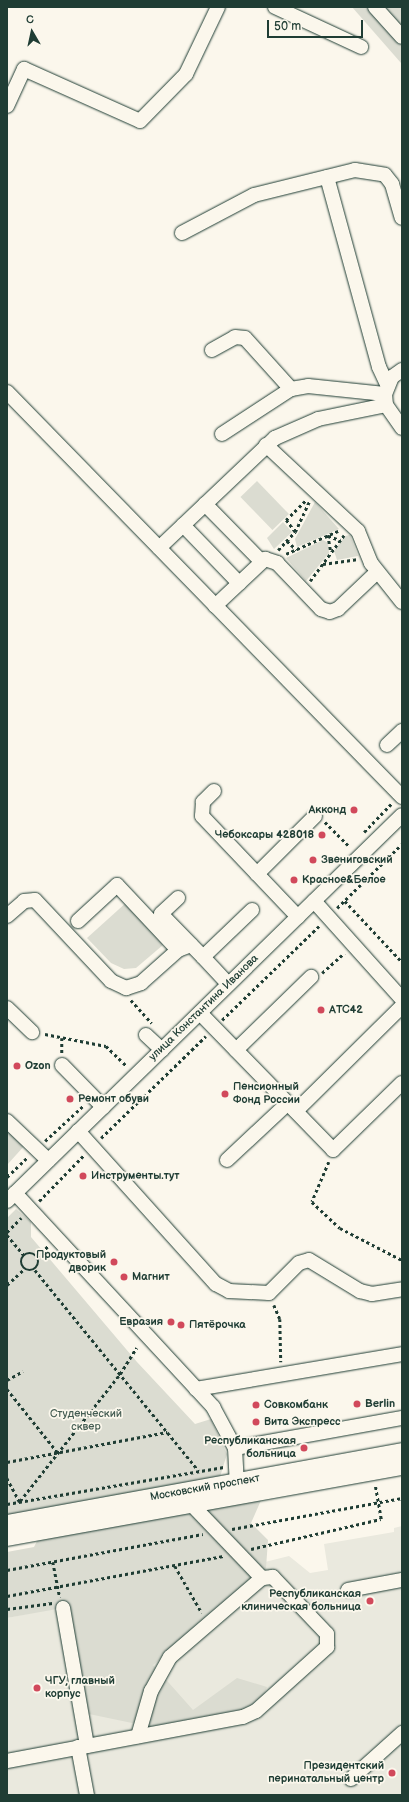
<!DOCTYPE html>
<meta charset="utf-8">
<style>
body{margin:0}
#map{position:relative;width:409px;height:1802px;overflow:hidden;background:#fbf7ec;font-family:"Balsamiq Sans",sans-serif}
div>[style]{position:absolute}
.built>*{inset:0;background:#eae9de}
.green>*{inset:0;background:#dbdcd1;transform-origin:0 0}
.path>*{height:2.5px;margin-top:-1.25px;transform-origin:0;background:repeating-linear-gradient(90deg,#1f3d34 0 3px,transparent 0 6px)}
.path>.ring{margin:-1.25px;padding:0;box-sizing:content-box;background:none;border:2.5px solid #1f3d34;border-radius:50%}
.roads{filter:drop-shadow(0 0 1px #1f3d34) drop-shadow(0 0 1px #1f3d34)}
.minor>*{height:14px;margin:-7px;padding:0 7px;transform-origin:7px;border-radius:7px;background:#fbf7ec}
.major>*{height:18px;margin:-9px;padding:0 9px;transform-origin:9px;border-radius:9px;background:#fbf7ec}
.dots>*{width:11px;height:11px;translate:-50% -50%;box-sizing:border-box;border:2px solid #fbf7ec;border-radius:50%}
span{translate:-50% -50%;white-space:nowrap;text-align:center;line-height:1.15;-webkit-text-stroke:3.5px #fbf7ec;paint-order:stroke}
.poi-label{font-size:11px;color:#1f3d34;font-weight:700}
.right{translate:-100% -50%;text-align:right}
.left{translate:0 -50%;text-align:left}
.street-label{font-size:11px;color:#1f3d34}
.park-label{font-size:11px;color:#455d53}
.frame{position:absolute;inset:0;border:8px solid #1f3d34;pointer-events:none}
.north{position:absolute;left:12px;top:12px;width:40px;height:40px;-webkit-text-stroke:3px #fbf7ec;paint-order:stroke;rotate:351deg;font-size:11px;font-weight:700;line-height:16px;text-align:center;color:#1f3d34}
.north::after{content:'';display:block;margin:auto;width:14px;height:18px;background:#1f3d34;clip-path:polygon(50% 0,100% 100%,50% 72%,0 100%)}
.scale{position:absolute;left:267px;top:20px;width:96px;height:18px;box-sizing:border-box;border:2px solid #1f3d34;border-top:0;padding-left:5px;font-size:12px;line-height:14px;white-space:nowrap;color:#1f3d34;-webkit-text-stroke:3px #fbf7ec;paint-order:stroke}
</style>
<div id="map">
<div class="built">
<div style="clip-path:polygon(402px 1526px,402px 1795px,7px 1795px,7px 1618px,184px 1582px,289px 1556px,310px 1573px,328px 1570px,324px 1544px,394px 1532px,394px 1528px)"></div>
</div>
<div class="green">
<div style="clip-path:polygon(352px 7px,402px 7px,402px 67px,401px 63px)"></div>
<div style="left:257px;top:481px;width:46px;height:23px;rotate:46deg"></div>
<div style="clip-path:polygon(315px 502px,339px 529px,297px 547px,295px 539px)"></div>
<div style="clip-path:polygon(283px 522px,292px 532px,274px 549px,267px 538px)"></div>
<div style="clip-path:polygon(350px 535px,358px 556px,337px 560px,334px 551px,345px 536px)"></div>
<div style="clip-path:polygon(323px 540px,328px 543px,329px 553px,306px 581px,286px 558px)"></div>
<div style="clip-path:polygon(128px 901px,161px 935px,163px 945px,136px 968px,124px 969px,111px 963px,87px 938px)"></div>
<div style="clip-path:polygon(7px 1127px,25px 1145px,7px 1165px)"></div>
<div style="clip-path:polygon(16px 1209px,31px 1222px,31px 1237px,137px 1362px,195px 1424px,211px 1419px,227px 1454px,220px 1477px,7px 1516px,7px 1218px)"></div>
<div style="clip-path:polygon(262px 1498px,251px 1523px,268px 1540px,266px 1568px,153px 1665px,193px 1710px,237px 1678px,267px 1687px,259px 1706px,156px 1728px,89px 1714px,70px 1613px,57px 1609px,7px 1618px,7px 1552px,34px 1547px,39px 1537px)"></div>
</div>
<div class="path">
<div style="left:295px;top:532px;width:15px;rotate:-127deg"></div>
<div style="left:286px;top:520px;width:28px;rotate:-45deg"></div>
<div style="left:328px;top:535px;width:17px;rotate:80deg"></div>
<div style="left:328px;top:536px;width:13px;rotate:18deg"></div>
<div style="left:287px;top:541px;width:13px;rotate:42deg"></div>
<div style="left:278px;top:550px;width:25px;rotate:-47deg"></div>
<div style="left:295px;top:532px;width:33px;rotate:-65deg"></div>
<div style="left:286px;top:554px;width:57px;rotate:-23.9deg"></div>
<div style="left:323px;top:564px;width:34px;rotate:-8deg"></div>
<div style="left:310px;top:581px;width:57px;rotate:-53.5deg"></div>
<div style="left:325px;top:822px;width:34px;rotate:45deg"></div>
<div style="left:364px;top:832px;width:39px;rotate:-46deg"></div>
<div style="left:345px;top:901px;width:83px;rotate:46.9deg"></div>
<div style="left:337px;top:908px;width:91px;rotate:-44.6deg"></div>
<div style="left:322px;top:973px;width:30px;rotate:-42deg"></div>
<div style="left:131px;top:1000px;width:31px;rotate:48deg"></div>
<div style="left:222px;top:1020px;width:135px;rotate:-44.1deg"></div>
<div style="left:45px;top:1034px;width:62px;rotate:11.1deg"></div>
<div style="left:106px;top:1046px;width:28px;rotate:44deg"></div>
<div style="left:62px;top:1038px;width:15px;rotate:90deg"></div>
<div style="left:101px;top:1138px;width:146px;rotate:-44.2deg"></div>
<div style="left:45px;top:1141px;width:53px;rotate:-42.7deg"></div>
<div style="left:329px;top:1162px;width:43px;rotate:113deg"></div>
<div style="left:312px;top:1202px;width:38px;rotate:43deg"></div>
<div style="left:340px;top:1228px;width:70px;rotate:27.3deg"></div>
<div style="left:7px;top:1177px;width:29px;rotate:-44deg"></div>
<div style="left:39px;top:1201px;width:63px;rotate:-45.6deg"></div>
<div style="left:7px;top:1232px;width:20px;rotate:-45deg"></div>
<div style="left:7px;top:1235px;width:26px;rotate:50deg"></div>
<div class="ring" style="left:21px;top:1253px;width:15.5px;height:15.5px"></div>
<div style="left:37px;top:1257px;width:16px;rotate:-45deg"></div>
<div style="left:35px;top:1270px;width:259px;rotate:50.8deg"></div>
<div style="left:7px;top:1285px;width:23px;rotate:-43deg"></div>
<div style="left:274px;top:1305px;width:15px;rotate:67deg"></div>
<div style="left:280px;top:1319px;width:43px;rotate:88.7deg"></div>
<div style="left:7px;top:1380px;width:18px;rotate:-29deg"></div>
<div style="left:7px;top:1389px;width:82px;rotate:51.4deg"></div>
<div style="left:7px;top:1462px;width:163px;rotate:-10.6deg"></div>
<div style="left:7px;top:1478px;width:27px;rotate:62deg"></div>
<div style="left:20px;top:1501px;width:162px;rotate:-51.8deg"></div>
<div style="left:120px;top:1374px;width:31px;rotate:-58deg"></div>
<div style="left:7px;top:1504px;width:220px;rotate:-9.7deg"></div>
<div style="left:232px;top:1529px;width:173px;rotate:-10.3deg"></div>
<div style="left:251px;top:1549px;width:133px;rotate:-13deg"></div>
<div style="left:381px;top:1519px;width:34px;rotate:-100deg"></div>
<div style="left:53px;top:1562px;width:36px;rotate:79deg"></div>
<div style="left:175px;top:1566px;width:54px;rotate:60.1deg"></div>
<div style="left:7px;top:1570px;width:199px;rotate:-10.4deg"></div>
<div style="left:7px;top:1596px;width:220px;rotate:-10.5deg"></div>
<div style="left:7px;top:1609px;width:46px;rotate:-7.4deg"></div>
</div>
<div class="roads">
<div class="minor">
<div style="left:275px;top:7px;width:95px;rotate:24.9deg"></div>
<div style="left:375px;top:7px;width:40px;rotate:48deg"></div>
<div style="left:7px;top:106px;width:41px;rotate:-65.3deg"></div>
<div style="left:24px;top:69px;width:127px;rotate:24.1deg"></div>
<div style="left:140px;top:121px;width:66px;rotate:-45.6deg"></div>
<div style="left:186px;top:74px;width:74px;rotate:-64.5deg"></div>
<div style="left:327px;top:177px;width:197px;rotate:74.7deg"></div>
<div style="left:379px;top:367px;width:19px;rotate:65deg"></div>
<div style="left:182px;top:233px;width:81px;rotate:-27.8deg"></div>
<div style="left:254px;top:195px;width:104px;rotate:-13.9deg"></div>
<div style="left:355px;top:170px;width:30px;rotate:9deg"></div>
<div style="left:385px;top:175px;width:11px;rotate:52deg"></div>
<div style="left:392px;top:184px;width:35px;rotate:74deg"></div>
<div style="left:212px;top:350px;width:26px;rotate:-29deg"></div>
<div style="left:235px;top:337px;width:10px;rotate:6deg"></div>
<div style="left:245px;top:338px;width:69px;rotate:48deg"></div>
<div style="left:402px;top:370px;width:12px;rotate:145deg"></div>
<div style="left:392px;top:377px;width:18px;rotate:112deg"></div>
<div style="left:385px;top:394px;width:11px;rotate:85deg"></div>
<div style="left:386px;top:405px;width:28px;rotate:55deg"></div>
<div style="left:7px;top:392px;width:566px;rotate:45.72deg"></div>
<div style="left:222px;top:434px;width:82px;rotate:-33.1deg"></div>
<div style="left:291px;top:389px;width:17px;rotate:-10deg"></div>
<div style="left:308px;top:386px;width:77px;rotate:5.9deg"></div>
<div style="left:266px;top:445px;width:126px;rotate:43.1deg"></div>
<div style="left:358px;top:531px;width:35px;rotate:68deg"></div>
<div style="left:371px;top:563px;width:50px;rotate:51.5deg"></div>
<div style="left:205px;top:504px;width:80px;rotate:45.5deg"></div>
<div style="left:183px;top:525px;width:81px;rotate:46deg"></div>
<div style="left:159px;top:548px;width:160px;rotate:-43.5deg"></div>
<div style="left:275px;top:438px;width:47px;rotate:-23.8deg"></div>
<div style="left:318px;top:419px;width:69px;rotate:-11.6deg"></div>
<div style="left:215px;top:606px;width:69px;rotate:-43.2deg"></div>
<div style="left:265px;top:559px;width:13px;rotate:18deg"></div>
<div style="left:277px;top:563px;width:64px;rotate:46.3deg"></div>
<div style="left:321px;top:609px;width:9px;rotate:18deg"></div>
<div style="left:330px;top:612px;width:9px;rotate:-21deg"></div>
<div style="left:338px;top:609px;width:54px;rotate:-43.5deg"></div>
<div style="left:387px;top:745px;width:21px;rotate:-43deg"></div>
<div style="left:214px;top:791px;width:16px;rotate:135deg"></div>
<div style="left:203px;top:802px;width:14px;rotate:94deg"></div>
<div style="left:202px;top:816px;width:80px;rotate:46.5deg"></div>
<div style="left:178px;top:898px;width:23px;rotate:137deg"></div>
<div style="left:161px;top:914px;width:60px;rotate:45.7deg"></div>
<div style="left:203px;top:957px;width:68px;rotate:-43.8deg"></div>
<div style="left:314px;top:901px;width:132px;rotate:48.1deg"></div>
<div style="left:7px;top:916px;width:23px;rotate:-41deg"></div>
<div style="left:24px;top:901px;width:11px;rotate:-5deg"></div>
<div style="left:35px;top:900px;width:111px;rotate:46.8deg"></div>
<div style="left:111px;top:981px;width:17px;rotate:25deg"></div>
<div style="left:126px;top:988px;width:16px;rotate:-18deg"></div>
<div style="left:141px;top:983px;width:50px;rotate:-41.7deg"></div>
<div style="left:178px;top:950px;width:14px;rotate:-21deg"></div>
<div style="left:298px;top:917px;width:59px;rotate:-133.6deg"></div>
<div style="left:257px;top:874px;width:82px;rotate:-45deg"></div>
<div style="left:78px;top:921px;width:53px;rotate:-42.7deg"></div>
<div style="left:117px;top:885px;width:89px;rotate:46.8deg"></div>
<div style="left:203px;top:957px;width:37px;rotate:47deg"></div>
<div style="left:7px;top:1008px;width:35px;rotate:44deg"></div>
<div style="left:200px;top:1013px;width:191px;rotate:45.8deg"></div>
<div style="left:333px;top:1150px;width:96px;rotate:-44.2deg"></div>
<div style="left:146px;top:1035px;width:22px;rotate:43deg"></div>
<div style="left:236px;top:1050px;width:105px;rotate:-44.2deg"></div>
<div style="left:62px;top:1065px;width:59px;rotate:45.7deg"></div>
<div style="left:296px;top:1111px;width:149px;rotate:-44.7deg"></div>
<div style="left:7px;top:1121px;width:57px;rotate:43.6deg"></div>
<div style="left:78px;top:1131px;width:206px;rotate:48deg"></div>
<div style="left:216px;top:1284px;width:15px;rotate:28deg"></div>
<div style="left:229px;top:1291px;width:40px;rotate:2.9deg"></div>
<div style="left:269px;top:1293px;width:42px;rotate:-45deg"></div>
<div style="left:299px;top:1263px;width:10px;rotate:-17deg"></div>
<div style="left:309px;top:1260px;width:60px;rotate:31.3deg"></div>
<div style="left:360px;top:1291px;width:12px;rotate:14deg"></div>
<div style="left:372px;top:1294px;width:30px;rotate:-9deg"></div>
<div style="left:227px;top:1160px;width:83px;rotate:-43.1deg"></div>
<div style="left:15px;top:1193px;width:292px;rotate:47.2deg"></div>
<div style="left:213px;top:1407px;width:47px;rotate:61.8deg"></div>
<div style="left:235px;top:1448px;width:34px;rotate:87deg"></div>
<div style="left:7px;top:1201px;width:552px;rotate:-44.34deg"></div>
<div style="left:196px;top:1389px;width:209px;rotate:-9.6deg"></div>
<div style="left:235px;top:1448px;width:170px;rotate:-10.2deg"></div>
<div style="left:191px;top:1504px;width:103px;rotate:46.2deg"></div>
<div style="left:348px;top:1590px;width:55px;rotate:-10.5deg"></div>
<div style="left:63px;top:1608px;width:140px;rotate:80.1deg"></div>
<div style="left:78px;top:1747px;width:49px;rotate:79.4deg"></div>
<div style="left:7px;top:1761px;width:240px;rotate:-10.6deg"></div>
<div style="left:243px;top:1717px;width:14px;rotate:-25deg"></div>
<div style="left:256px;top:1711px;width:96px;rotate:-42deg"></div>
<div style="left:327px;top:1647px;width:13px;rotate:-90deg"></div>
<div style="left:327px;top:1634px;width:79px;rotate:-133.5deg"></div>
<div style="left:273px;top:1577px;width:11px;rotate:175deg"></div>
<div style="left:262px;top:1578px;width:121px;rotate:139.3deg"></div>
<div style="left:170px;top:1657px;width:39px;rotate:119deg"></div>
<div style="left:151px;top:1691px;width:47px;rotate:106.1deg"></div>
<div style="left:351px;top:1779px;width:69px;rotate:-42deg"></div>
</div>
<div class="major">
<div style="left:7px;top:1524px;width:402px;rotate:-10.3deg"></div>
<div style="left:7px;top:1537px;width:401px;rotate:-10.2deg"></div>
</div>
</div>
<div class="dots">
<div style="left:354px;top:810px;background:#d1495b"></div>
<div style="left:322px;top:835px;background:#d1495b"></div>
<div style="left:313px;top:860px;background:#d1495b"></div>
<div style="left:294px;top:880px;background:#d1495b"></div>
<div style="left:321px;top:1010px;background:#d1495b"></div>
<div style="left:17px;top:1066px;background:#d1495b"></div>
<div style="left:225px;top:1094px;background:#d1495b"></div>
<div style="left:70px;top:1099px;background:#d1495b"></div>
<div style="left:83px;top:1176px;background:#d1495b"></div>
<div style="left:114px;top:1262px;background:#d1495b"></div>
<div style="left:124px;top:1277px;background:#d1495b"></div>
<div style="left:171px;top:1322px;background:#d1495b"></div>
<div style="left:181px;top:1325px;background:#d1495b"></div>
<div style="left:357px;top:1404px;background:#d1495b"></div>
<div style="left:256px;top:1405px;background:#d1495b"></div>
<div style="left:256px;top:1422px;background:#d1495b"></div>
<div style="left:304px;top:1448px;background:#d1495b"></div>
<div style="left:370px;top:1601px;background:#d1495b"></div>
<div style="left:37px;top:1688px;background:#d1495b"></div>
<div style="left:392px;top:1773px;background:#d1495b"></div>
</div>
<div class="poi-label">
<span class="right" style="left:346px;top:810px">Акконд</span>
<span class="right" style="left:314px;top:835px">Чебоксары 428018</span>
<span class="left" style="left:321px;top:860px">Звениговский</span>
<span class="left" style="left:302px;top:880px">Красное&amp;Белое</span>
<span class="left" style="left:329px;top:1010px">АТС42</span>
<span class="left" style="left:25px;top:1066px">Ozon</span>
<span class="left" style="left:233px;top:1094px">Пенсионный<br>Фонд России</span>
<span class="left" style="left:78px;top:1099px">Ремонт обуви</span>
<span class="left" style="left:91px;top:1176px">Инструменты.тут</span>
<span class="right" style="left:106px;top:1262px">Продуктовый<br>дворик</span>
<span class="left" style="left:132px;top:1277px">Магнит</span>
<span class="right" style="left:163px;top:1322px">Евразия</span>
<span class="left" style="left:189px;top:1325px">Пятёрочка</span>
<span class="left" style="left:365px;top:1404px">Berlin</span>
<span class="left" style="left:264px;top:1405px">Совкомбанк</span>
<span class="left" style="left:264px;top:1422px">Вита Экспресс</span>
<span class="right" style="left:296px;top:1448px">Республиканская<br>больница</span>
<span class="right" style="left:361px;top:1601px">Республиканская<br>клиническая больница</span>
<span class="left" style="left:45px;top:1688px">ЧГУ, главный<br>корпус</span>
<span class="right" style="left:384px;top:1773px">Президентский<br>перинатальный центр</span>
</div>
<div class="street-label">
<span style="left:204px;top:1008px;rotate:-44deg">улица Константина Иванова</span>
<span style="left:205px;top:1488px;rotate:-10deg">Московский проспект</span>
</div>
<div class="park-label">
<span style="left:86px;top:1421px">Студенческий<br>сквер</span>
</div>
<div class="frame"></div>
<div class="north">С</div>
<div class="scale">50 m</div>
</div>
